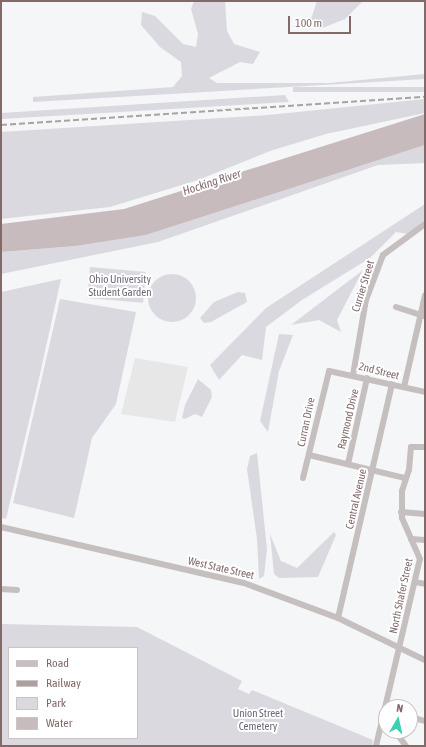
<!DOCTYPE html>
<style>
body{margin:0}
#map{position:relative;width:426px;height:747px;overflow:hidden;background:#f5f6f7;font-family:"Asap Condensed",sans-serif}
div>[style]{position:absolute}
.built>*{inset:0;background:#e8e7e8}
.green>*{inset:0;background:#dad9e0;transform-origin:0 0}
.round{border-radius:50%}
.water>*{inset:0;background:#c7bbbd}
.minor>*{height:6px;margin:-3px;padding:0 3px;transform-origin:3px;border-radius:3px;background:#c6bfbf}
.rail>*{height:1.5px;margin-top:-0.75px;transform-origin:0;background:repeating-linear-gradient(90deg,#aba1a1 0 6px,transparent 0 9px)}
span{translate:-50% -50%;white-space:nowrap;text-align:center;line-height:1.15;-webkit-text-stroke:4px #fff;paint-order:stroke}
.park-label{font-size:11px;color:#6f687a}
.street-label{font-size:11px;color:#826a6a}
.water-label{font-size:12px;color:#856b6f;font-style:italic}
.frame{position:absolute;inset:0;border:2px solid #826a6a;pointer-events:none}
.legend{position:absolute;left:8px;top:647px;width:130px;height:92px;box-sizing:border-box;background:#fff;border:1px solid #cdc3c3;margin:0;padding:5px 7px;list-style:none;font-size:12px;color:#826a6a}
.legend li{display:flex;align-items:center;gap:8px;height:20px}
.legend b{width:20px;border:1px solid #cdc3c3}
.north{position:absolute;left:378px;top:699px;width:40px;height:40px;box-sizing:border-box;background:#fff;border:1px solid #cdc3c3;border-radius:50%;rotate:9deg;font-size:11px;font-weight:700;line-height:16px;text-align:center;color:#826a6a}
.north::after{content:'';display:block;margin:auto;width:14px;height:18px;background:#3eceb2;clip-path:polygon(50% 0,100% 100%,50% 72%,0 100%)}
.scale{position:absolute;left:288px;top:16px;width:63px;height:18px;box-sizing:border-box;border:2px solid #826a6a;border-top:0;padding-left:5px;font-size:12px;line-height:14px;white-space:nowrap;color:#826a6a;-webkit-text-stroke:3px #fff;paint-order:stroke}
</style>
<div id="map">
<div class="built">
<div style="clip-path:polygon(135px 358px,188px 367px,175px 422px,121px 414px)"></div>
</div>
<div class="green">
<div style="clip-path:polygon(194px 1px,225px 1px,227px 31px,234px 44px,260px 52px,253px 64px,240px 62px,209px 78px,217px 83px,329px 83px,425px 74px,425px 79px,33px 102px,33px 97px,173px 87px,182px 76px,181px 62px,160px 47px,141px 25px,142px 12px,155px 16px,183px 44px,196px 47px,198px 34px,191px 9px)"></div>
<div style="clip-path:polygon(317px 1px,363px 1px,345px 19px,320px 29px,310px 22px)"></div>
<div style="left:425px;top:87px;width:5px;height:132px;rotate:90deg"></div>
<div style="clip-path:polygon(285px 95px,289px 102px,1px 119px,1px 113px)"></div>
<div style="clip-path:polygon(425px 99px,425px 113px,326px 134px,270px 151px,198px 180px,110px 207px,1px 219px,1px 132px,268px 115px)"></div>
<div style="clip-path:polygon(425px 145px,425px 163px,378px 165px,158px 242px,1px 274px,1px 252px,76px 246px,146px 235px)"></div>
<div style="clip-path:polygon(425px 204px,425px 221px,408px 234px,396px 232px,370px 258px,302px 300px,266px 327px,262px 360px,242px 355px,219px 380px,210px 365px,266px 308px)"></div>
<div style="left:90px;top:267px;width:56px;height:31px;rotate:5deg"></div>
<div style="clip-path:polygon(363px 270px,337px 320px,341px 332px,319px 320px,291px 325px)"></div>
<div class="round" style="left:148px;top:274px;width:48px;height:48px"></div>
<div style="clip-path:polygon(61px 279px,38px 383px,6px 519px,1px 518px,1px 292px)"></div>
<div style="clip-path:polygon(238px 292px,245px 293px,247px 302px,211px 322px,204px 323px,200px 318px,214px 302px)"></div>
<div style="clip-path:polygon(60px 299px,136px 312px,116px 404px,92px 438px,74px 518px,13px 503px)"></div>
<div style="clip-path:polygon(279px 334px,293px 335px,279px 371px,268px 432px,260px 421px)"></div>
<div style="clip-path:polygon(198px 379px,211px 390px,212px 397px,202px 417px,195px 414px,185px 419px,182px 418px,185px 405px)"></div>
<div style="clip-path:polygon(257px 453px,267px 549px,264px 576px,259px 579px,257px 539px,247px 469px,250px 456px)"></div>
<div style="clip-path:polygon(334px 532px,336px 535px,318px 577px,279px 578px,274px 574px,270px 534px,281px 561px,297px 568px)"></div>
<div style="clip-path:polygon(evenodd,1px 624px,137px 627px,242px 681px,238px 689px,249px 694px,252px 690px,373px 740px,372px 746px,1px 746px,1px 624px,9px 648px,137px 648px,137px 738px,9px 738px,9px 648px)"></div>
</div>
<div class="water">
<div style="clip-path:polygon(425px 114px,425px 145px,146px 235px,76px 246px,1px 252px,1px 224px,124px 209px)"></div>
</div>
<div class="minor">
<div style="left:396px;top:307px;width:29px;rotate:18deg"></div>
<div style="left:353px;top:375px;width:76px;rotate:-80.2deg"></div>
<div style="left:366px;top:300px;width:48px;rotate:-69.3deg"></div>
<div style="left:383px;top:255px;width:52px;rotate:-36.4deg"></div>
<div style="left:404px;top:387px;width:94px;rotate:-77.1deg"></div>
<div style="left:309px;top:455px;width:99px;rotate:13.5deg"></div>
<div style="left:348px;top:464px;width:88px;rotate:-77.5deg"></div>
<div style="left:303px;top:478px;width:110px;rotate:-76.3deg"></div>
<div style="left:329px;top:371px;width:98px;rotate:12.3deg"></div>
<div style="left:401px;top:512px;width:24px;rotate:5deg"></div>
<div style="left:1px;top:527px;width:249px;rotate:13deg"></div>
<div style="left:244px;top:583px;width:100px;rotate:20.4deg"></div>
<div style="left:338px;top:618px;width:97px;rotate:25.8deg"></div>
<div style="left:411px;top:539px;width:14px;rotate:4deg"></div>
<div style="left:415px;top:582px;width:10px;rotate:11deg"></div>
<div style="left:1px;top:589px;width:16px;rotate:4deg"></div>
<div style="left:338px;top:618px;width:240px;rotate:-77deg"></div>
<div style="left:410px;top:717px;width:16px;rotate:15deg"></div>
<div style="left:395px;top:731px;width:19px;rotate:54deg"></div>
<div style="left:376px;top:746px;width:192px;rotate:-76.8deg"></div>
<div style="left:420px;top:559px;width:45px;rotate:-113.7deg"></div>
<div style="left:402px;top:518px;width:27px;rotate:-90deg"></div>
<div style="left:402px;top:491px;width:22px;rotate:-72deg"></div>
<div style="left:409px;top:470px;width:23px;rotate:-85deg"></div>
<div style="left:411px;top:447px;width:14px"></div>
</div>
<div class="rail">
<div style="left:1px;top:125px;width:425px;rotate:-3.8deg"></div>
</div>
<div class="park-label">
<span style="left:120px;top:286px">Ohio University<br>Student Garden</span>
<span style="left:258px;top:720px">Union Street<br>Cemetery</span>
</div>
<div class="street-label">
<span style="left:363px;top:286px;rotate:-73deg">Currier Street</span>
<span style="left:379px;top:371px;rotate:14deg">2nd Street</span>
<span style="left:348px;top:419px;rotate:-77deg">Raymond Drive</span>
<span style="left:306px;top:422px;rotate:-78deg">Curran Drive</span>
<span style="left:356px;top:499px;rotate:-77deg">Central Avenue</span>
<span style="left:221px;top:568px;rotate:13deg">West State Street</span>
<span style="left:401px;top:596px;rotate:-78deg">North Shafer Street</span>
</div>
<div class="water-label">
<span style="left:212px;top:183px;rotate:-18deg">Hocking River</span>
</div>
<div class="frame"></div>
<ul class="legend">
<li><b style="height:5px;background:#c6bfbf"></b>Road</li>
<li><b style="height:5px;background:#aba1a1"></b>Railway</li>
<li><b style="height:11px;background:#dad9e0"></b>Park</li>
<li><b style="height:11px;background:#c7bbbd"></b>Water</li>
</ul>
<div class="north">N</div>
<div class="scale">100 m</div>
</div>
